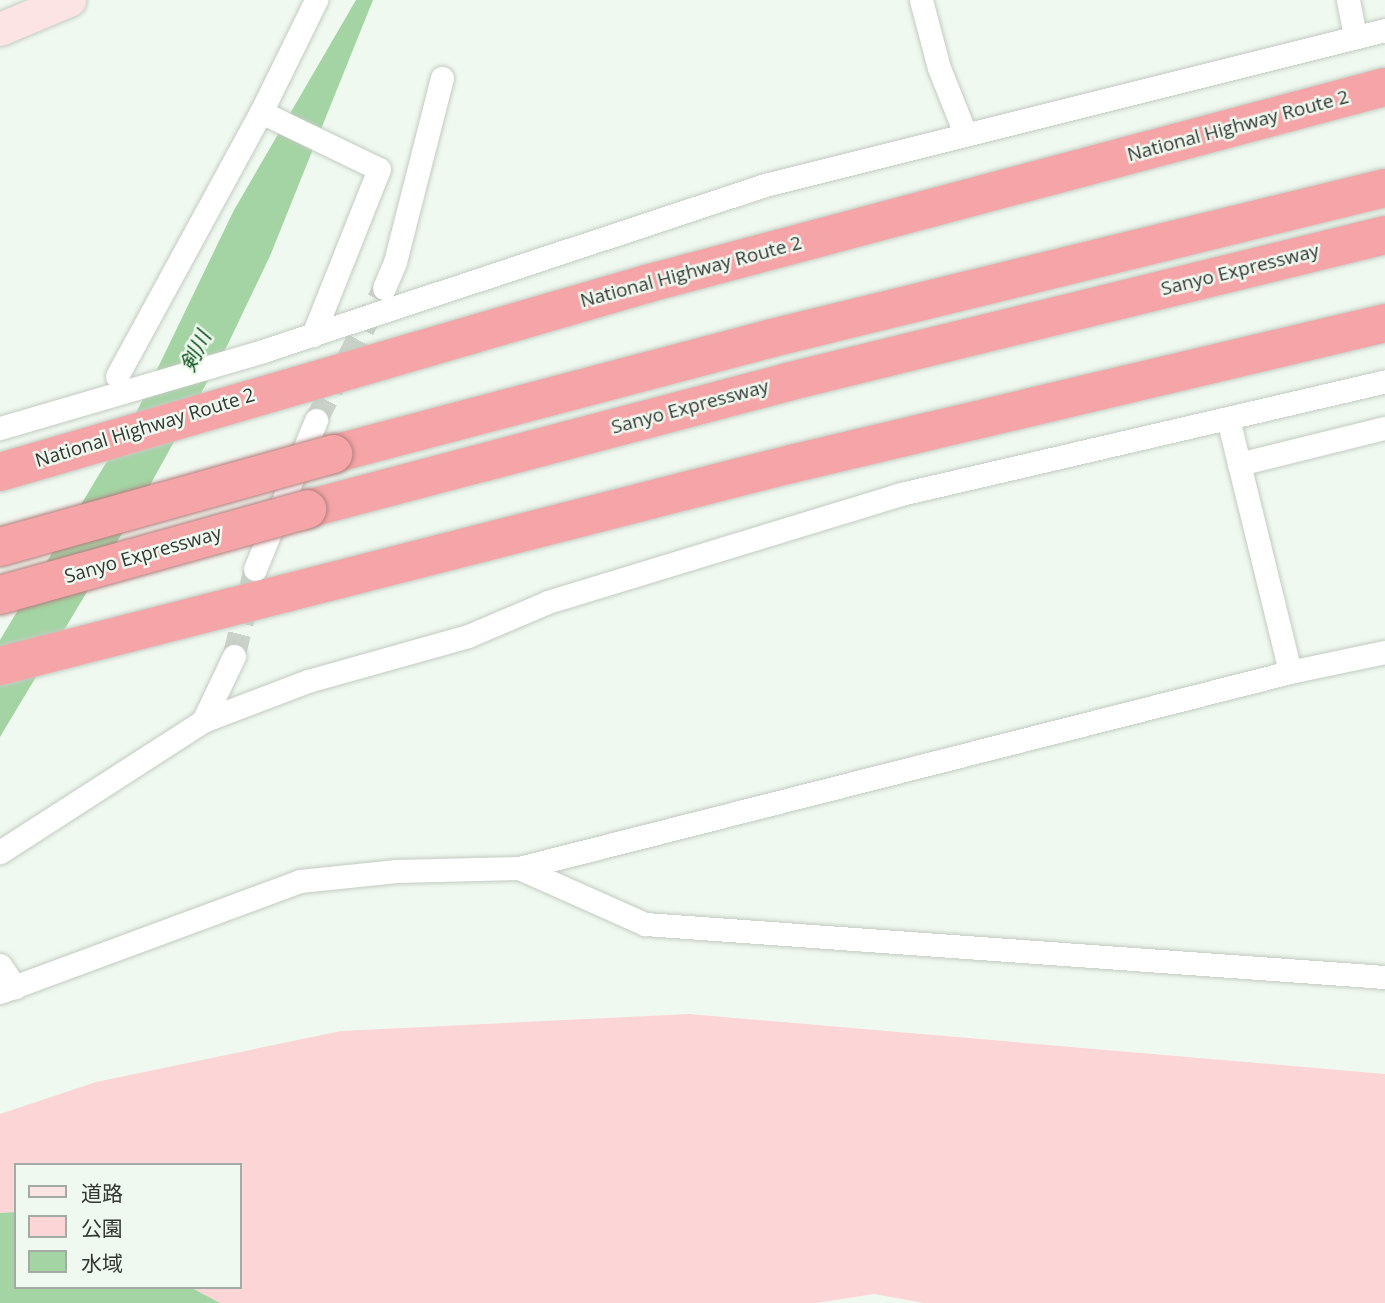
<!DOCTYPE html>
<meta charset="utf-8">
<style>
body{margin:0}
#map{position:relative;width:1385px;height:1303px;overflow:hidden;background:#f0f9f0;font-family:"Open Sans","Noto Sans JP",sans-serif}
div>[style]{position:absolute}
.green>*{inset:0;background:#fcd6d6}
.water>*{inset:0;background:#a4d4a4}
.street-tunnel>*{height:23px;margin-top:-11.5px;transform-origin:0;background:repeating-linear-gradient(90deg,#cad2ca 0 23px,transparent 0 34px)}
.roads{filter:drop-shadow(0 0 2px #c2cbc1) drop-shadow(0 0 2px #c2cbc1)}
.street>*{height:23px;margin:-11.5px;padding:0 11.5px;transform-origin:11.5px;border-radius:11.5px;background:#fff}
.secondary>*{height:33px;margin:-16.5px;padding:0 16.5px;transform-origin:16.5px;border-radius:16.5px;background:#fce4e5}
.highway>*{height:38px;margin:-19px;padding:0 19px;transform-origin:19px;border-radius:19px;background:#f5a5a7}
.bridges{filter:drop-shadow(0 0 2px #b17e7e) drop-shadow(0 0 2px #b17e7e)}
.highway-bridge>*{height:38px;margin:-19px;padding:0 19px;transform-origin:19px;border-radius:19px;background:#f5a5a7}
span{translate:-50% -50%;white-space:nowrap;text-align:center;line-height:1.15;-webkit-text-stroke:5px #f0f9f0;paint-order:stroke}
.street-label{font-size:19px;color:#333733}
.water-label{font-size:21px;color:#034e12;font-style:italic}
.legend{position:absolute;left:14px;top:1163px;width:228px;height:126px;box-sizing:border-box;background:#f0f9f0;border:2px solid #a4aba4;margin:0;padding:9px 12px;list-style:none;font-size:21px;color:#333733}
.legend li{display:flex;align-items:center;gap:14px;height:35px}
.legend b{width:35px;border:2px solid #a4aba4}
</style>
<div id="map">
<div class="green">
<div style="clip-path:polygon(689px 1014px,1385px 1074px,1385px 1303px,924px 1303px,874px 1294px,816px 1303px,220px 1303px,190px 1287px,240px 1287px,240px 1165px,16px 1165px,16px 1212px,0 1213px,0 1114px,96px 1082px,341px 1031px)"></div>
</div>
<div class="water">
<div style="clip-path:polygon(356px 0,373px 0,270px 256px,227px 346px,139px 505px,0 737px,0 640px,137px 411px,234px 210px)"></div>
<div style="clip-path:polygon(16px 1212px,16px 1287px,190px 1287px,220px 1303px,0 1303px,0 1213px)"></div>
</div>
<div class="street-tunnel">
<div style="left:316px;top:420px;width:148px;rotate:-62.7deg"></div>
<div style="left:234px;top:656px;width:89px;rotate:-76.4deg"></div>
</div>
<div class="roads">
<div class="street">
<div style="left:921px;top:0;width:70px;rotate:75.2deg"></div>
<div style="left:939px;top:68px;width:70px;rotate:68.2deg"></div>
<div style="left:1348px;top:0;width:38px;rotate:79deg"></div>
<div style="left:261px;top:112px;width:131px;rotate:25.8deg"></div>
<div style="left:379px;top:169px;width:179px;rotate:111.7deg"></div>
<div style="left:384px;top:288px;width:28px;rotate:-67deg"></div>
<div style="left:395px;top:262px;width:190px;rotate:-75.7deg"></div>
<div style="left:117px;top:376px;width:301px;rotate:-61.4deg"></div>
<div style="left:261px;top:112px;width:125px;rotate:-63.8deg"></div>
<div style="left:1228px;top:419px;width:260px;rotate:76.2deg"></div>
<div style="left:0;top:428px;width:274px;rotate:-16.3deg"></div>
<div style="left:263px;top:351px;width:529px;rotate:-18.3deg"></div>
<div style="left:765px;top:185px;width:639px;rotate:-14.04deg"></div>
<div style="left:1239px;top:464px;width:150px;rotate:-13.9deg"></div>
<div style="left:255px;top:569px;width:161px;rotate:-67.7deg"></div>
<div style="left:203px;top:721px;width:72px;rotate:-64.5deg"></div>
<div style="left:0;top:852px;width:242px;rotate:-32.8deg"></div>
<div style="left:203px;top:721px;width:112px;rotate:-20.9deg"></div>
<div style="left:308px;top:681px;width:166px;rotate:-15.7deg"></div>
<div style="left:468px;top:636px;width:87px;rotate:-23deg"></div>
<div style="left:548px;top:602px;width:369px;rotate:-17deg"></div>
<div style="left:901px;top:494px;width:497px;rotate:-13.1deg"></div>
<div style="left:519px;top:868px;width:138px;rotate:24deg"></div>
<div style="left:645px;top:924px;width:742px;rotate:4.1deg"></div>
<div style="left:0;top:965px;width:27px;rotate:56deg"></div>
<div style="left:0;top:992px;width:320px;rotate:-20.3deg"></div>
<div style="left:300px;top:881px;width:97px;rotate:-5.9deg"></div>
<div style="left:396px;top:871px;width:123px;rotate:-1.4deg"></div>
<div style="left:519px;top:868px;width:796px;rotate:-14.26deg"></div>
<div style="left:1290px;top:672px;width:97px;rotate:-11.9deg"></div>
</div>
<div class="secondary">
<div style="left:0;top:29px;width:75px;rotate:-22.8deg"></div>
</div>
<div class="highway">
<div style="left:333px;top:454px;width:454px;rotate:-14.8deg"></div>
<div style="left:772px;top:338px;width:631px;rotate:-13.75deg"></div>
<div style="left:0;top:472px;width:673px;rotate:-16.23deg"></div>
<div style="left:646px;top:284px;width:765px;rotate:-14.93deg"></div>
<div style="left:307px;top:509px;width:497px;rotate:-14.8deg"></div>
<div style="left:787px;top:382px;width:616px;rotate:-13.81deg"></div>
<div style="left:0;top:666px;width:816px;rotate:-14.33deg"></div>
<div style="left:791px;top:464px;width:611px;rotate:-13.35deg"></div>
</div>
</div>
<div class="bridges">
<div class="highway-bridge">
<div style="left:0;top:547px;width:346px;rotate:-15.6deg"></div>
<div style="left:0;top:595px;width:319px;rotate:-15.6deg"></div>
</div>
</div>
<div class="street-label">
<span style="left:1238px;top:126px;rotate:-15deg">National Highway Route 2</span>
<span style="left:1240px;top:270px;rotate:-14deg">Sanyo Expressway</span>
<span style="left:691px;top:272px;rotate:-15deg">National Highway Route 2</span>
<span style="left:690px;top:407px;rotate:-15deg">Sanyo Expressway</span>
<span style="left:145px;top:428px;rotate:-17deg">National Highway Route 2</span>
<span style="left:143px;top:555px;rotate:-16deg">Sanyo Expressway</span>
</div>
<div class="water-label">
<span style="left:195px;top:351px;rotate:-64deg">剣川</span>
</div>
<ul class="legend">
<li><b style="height:9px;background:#fce4e5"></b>道路</li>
<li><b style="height:19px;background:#fcd6d6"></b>公園</li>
<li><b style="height:19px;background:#a4d4a4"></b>水域</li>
</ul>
</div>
